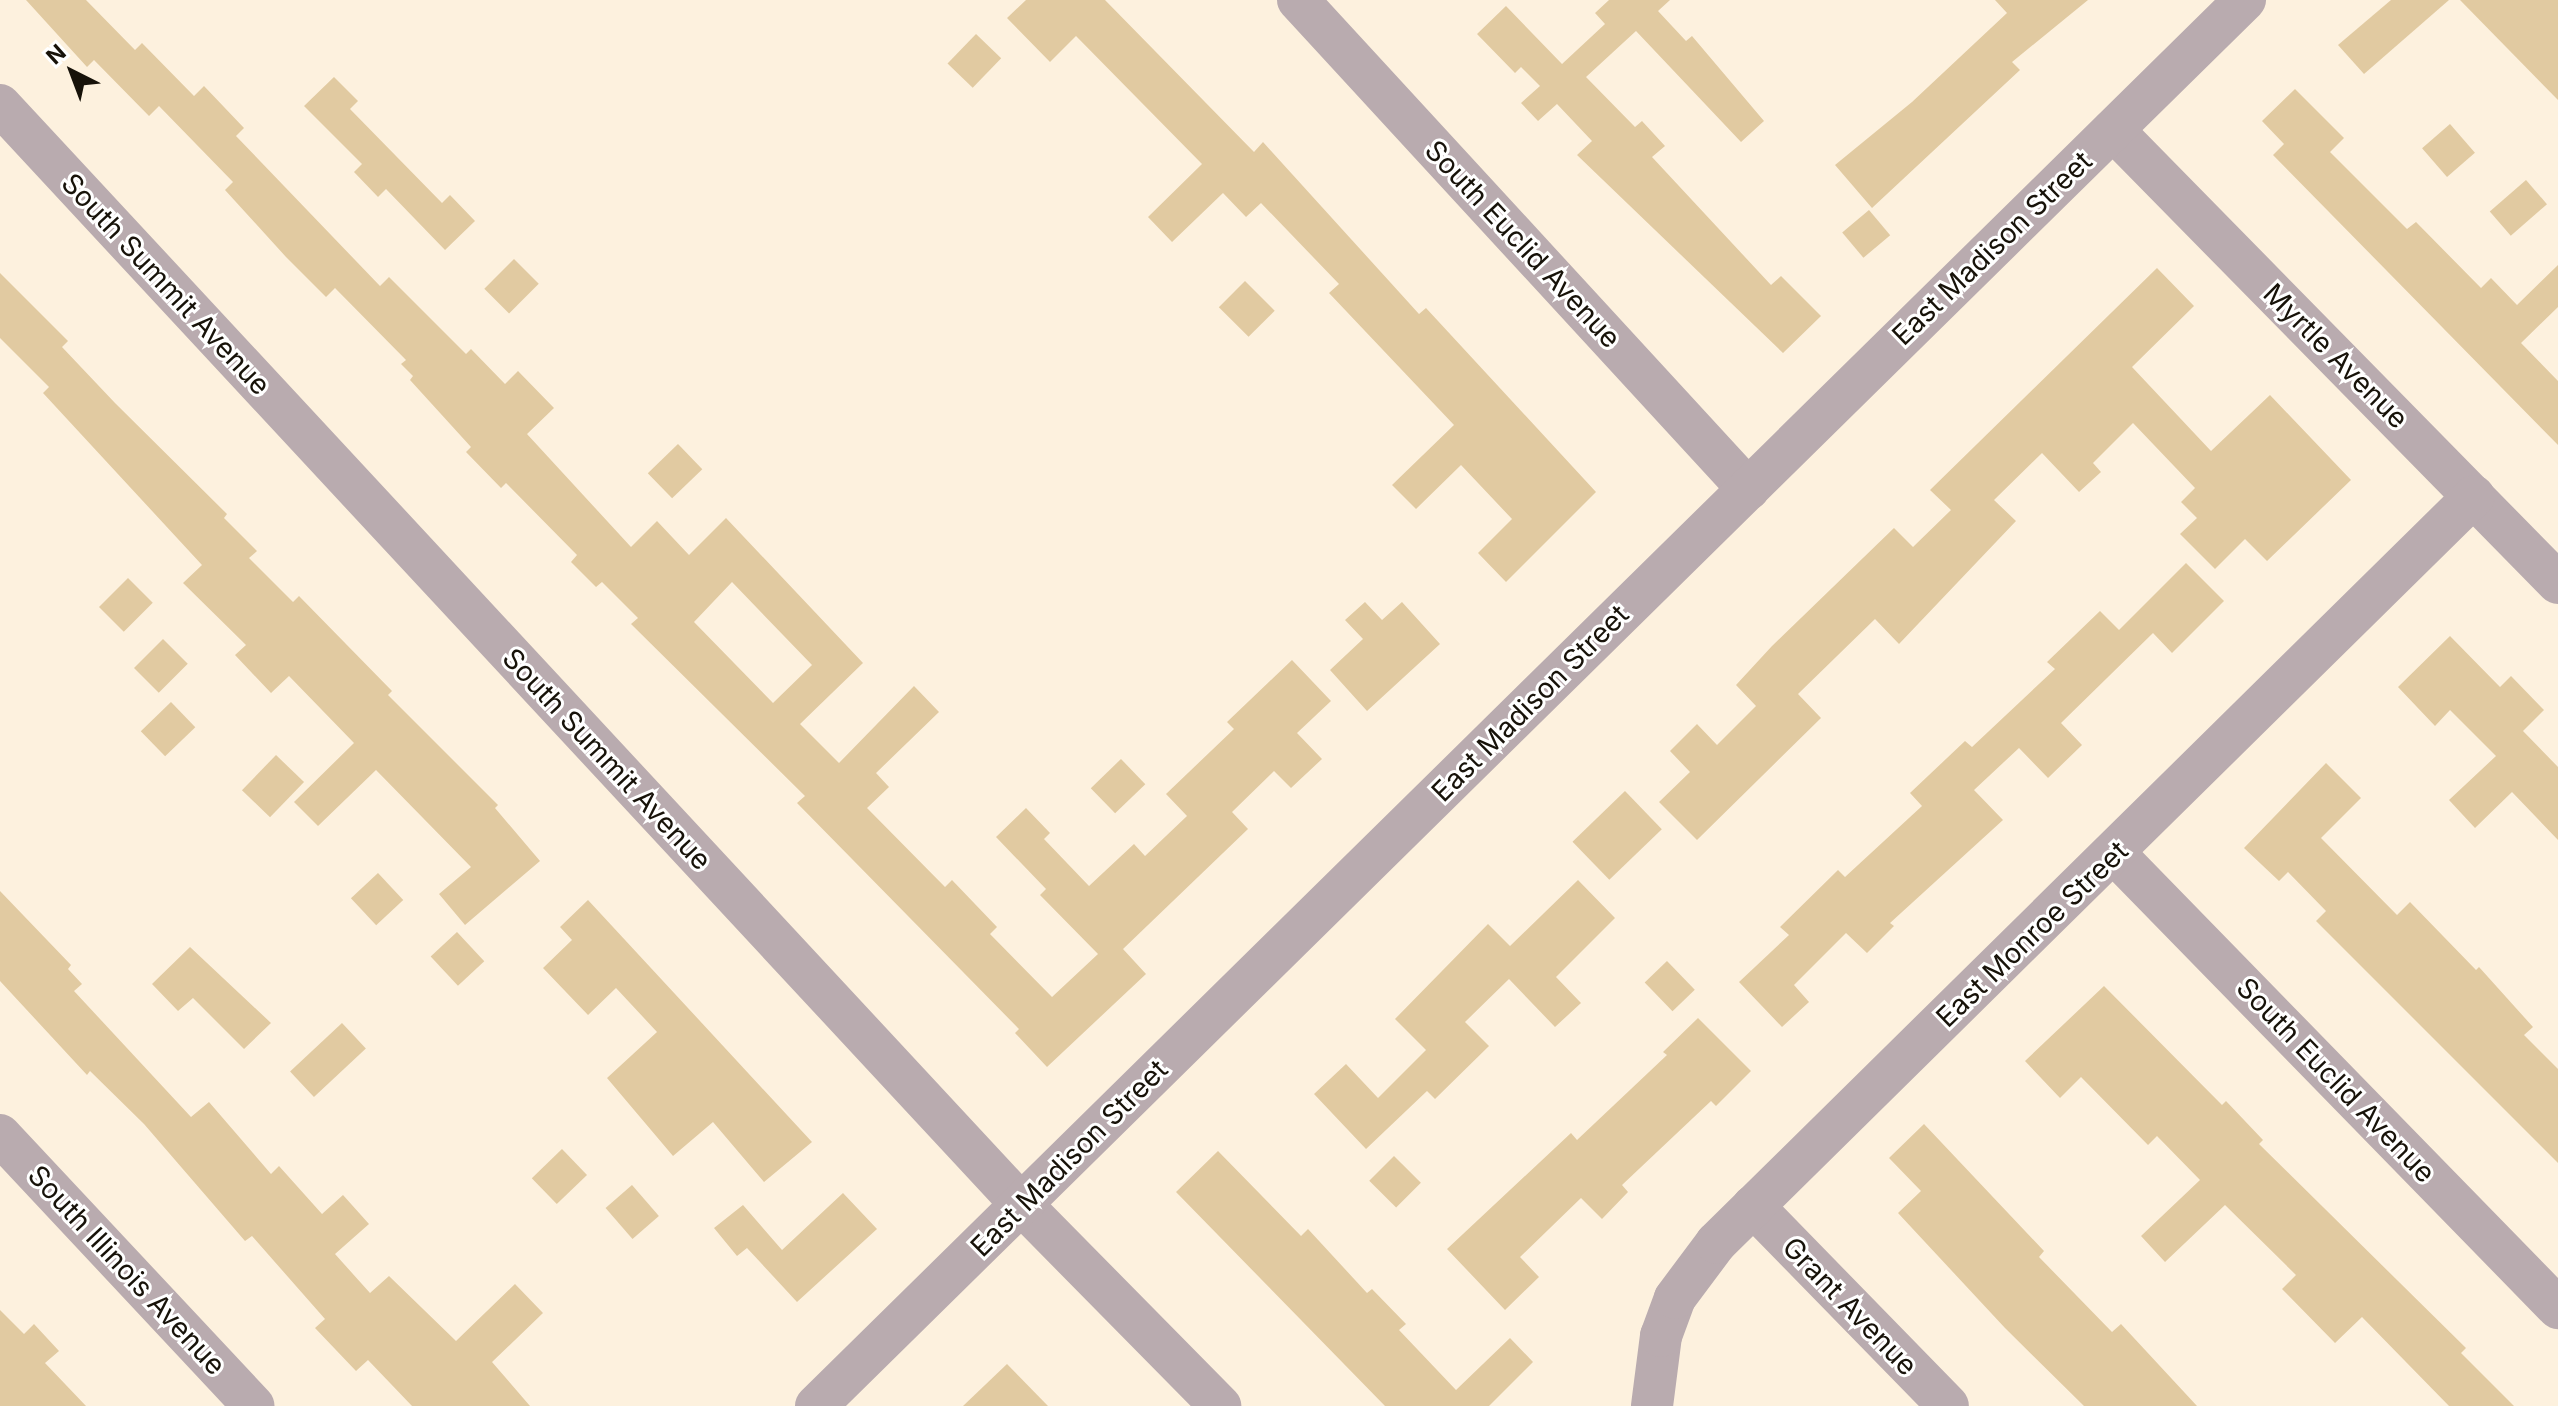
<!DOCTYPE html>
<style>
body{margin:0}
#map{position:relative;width:2558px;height:1406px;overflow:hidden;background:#fdf1de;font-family:Inter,sans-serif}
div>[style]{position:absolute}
.building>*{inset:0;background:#e1caa1;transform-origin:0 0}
.minor>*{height:42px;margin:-21px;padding:0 21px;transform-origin:21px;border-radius:21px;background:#b9abaf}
span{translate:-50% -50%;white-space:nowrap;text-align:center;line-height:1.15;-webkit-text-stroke:6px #fff;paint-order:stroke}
.street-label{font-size:28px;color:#171209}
.north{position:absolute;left:32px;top:32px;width:80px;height:80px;-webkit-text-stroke:6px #fff;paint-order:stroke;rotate:318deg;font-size:22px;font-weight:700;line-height:32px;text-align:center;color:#171209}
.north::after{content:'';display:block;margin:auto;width:28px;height:36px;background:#171209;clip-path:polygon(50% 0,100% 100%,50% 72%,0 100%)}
</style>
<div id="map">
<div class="building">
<div style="clip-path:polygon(evenodd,26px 0,86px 0,135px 50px,142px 43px,194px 96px,204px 86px,244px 128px,236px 136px,380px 286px,389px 277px,466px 354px,471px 349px,505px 384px,518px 371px,554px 408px,527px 434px,631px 547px,657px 521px,689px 555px,726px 518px,863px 663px,800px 724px,839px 763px,914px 686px,939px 712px,876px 773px,889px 787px,867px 808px,945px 887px,952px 880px,997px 927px,990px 934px,1052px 997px,1098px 954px,1040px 895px,1046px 889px,996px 837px,1026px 808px,1050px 833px,1044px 839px,1089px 886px,1134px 844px,1145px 856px,1187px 816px,1166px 794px,1234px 729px,1227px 722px,1292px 660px,1331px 701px,1297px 733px,1322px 759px,1291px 788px,1274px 771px,1232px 812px,1248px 829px,1123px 949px,1146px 974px,1047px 1067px,1015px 1033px,1019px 1029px,797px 803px,805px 796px,631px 624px,638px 618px,602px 582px,596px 587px,571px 562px,577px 555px,506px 483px,501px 488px,466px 452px,471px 447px,410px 380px,413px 376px,401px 364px,406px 360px,335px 288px,326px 297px,286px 257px,225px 190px,233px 182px,159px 106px,149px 116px,94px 60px,87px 67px,26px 0,732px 582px,812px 665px,773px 703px,694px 622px,732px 582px)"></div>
<div style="clip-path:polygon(1026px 0,1105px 0,1254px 152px,1263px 142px,1419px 314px,1426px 308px,1596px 492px,1506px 582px,1478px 553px,1512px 519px,1461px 465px,1416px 509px,1392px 485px,1454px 425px,1329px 293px,1339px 284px,1261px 203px,1246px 217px,1223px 193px,1172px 242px,1148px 217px,1202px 164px,1076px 36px,1050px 62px,1007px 18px)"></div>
<div style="clip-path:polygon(1609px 0,1670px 0,1658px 11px,1686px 41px,1692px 36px,1764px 121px,1741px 142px,1636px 31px,1586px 77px,1635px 127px,1642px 121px,1665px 146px,1652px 157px,1771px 285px,1781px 276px,1821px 316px,1783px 353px,1577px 155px,1592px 141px,1557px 104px,1538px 121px,1521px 103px,1540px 86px,1521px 67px,1515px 73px,1477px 34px,1506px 6px,1562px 64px,1605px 24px,1595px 13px)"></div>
<div style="clip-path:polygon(1995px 0,2088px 0,2012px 62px,2020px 70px,1872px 208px,1835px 165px,1912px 102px,2007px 13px)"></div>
<div style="clip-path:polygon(2391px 0,2449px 0,2364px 74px,2338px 45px)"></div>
<div style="clip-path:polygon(2460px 0,2558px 0,2558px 100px)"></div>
<div style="left:976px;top:34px;width:35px;height:41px;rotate:44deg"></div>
<div style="clip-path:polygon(334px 77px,358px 101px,350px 109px,442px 203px,450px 195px,475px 221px,445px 250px,386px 189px,378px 197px,354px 172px,362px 164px,304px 106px)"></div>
<div style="clip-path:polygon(2295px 89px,2344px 138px,2330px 152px,2407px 229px,2416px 222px,2481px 288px,2491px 278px,2517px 305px,2558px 265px,2558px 307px,2521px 343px,2558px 381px,2558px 445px,2273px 155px,2284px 144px,2262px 121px)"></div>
<div style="left:2450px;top:124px;width:38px;height:37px;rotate:49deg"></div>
<div style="left:2526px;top:180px;width:32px;height:48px;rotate:49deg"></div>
<div style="left:1869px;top:210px;width:33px;height:35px;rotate:50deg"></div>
<div style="left:514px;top:259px;width:35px;height:42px;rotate:45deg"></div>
<div style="clip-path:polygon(2157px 268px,2194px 306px,2132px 367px,2211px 451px,2270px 395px,2351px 480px,2267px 561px,2245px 539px,2215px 569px,2180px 534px,2197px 518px,2181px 502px,2195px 488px,2133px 423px,2093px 463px,2101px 472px,2079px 492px,2042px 453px,1994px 500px,2016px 521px,1899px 644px,1875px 619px,1798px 694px,1821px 718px,1697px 840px,1659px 802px,1690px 772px,1670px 751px,1697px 724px,1717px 745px,1756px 706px,1736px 685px,1772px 646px,1894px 528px,1913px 547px,1951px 510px,1930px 490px)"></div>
<div style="clip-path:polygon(0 273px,68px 341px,62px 347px,115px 403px,227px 514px,224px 518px,257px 551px,249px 558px,293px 602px,299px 596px,392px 691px,388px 695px,498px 805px,495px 808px,540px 861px,465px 925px,439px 894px,471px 867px,376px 770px,318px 826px,294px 802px,354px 743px,289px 676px,271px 693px,235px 655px,246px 645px,183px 583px,202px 565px,43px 393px,49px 387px,0 338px)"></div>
<div style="left:1245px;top:281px;width:42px;height:37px;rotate:45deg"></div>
<div style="left:678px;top:444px;width:35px;height:42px;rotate:46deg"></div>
<div style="clip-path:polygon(2186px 563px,2224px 601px,2172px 653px,2153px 633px,2061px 723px,2082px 745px,2048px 778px,2019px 748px,1974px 790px,2003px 820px,1890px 923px,1894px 926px,1867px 953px,1846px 933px,1794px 985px,1809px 1002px,1782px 1027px,1739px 982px,1789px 935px,1780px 927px,1838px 870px,1845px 877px,1922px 806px,1910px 793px,1965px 741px,1972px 747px,2055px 669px,2047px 662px,2100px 611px,2119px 630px)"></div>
<div style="left:128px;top:578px;width:35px;height:41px;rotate:45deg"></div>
<div style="clip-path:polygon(1365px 602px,1382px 620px,1402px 602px,1440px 644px,1367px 711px,1330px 670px,1363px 639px,1345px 620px)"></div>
<div style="clip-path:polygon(2450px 636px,2500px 687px,2511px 676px,2544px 710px,2523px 731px,2558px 767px,2558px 840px,2512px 792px,2475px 828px,2449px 800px,2496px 756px,2450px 710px,2435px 726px,2398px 687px)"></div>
<div style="left:163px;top:639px;width:35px;height:41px;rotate:45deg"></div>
<div style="left:171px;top:702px;width:35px;height:42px;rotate:46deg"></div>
<div style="left:276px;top:755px;width:39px;height:49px;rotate:44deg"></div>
<div style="left:1121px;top:759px;width:35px;height:42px;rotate:46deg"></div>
<div style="clip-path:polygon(2326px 763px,2361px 798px,2321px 838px,2397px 915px,2410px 902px,2476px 970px,2479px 967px,2533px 1027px,2524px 1035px,2558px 1069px,2558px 1163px,2316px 921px,2326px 911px,2288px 872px,2279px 881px,2244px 848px)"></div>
<div style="left:1625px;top:791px;width:53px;height:73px;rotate:46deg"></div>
<div style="left:378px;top:873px;width:37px;height:37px;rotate:47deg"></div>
<div style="clip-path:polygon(1578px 880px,1615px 918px,1556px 977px,1581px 1003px,1555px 1027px,1509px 979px,1465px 1022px,1489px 1046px,1435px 1099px,1427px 1091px,1366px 1149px,1314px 1094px,1346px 1064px,1378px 1098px,1426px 1050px,1395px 1019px,1488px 924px,1510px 946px)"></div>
<div style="clip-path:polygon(0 891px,71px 965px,68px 969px,82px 984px,74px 991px,191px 1117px,209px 1102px,271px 1174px,279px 1166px,322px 1214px,343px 1195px,369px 1224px,335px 1254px,370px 1293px,389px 1276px,456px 1341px,515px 1284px,543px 1313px,492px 1362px,530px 1406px,412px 1406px,368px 1360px,356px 1371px,315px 1328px,325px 1319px,252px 1236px,245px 1241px,144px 1124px,90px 1071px,87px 1075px,0 981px)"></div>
<div style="clip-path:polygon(588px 900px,812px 1142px,764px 1182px,713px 1122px,673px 1156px,607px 1078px,657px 1032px,616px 988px,588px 1015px,543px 968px,572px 940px,560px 927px)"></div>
<div style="left:457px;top:932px;width:40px;height:36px;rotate:47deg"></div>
<div style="clip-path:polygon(190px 947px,271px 1023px,244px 1049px,193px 998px,178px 1011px,152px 984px)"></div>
<div style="left:1667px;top:961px;width:40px;height:31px;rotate:46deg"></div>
<div style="clip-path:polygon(2104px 986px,2222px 1105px,2226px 1101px,2263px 1140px,2259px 1144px,2466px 1348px,2461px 1353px,2514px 1406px,2449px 1406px,2362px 1317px,2335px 1343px,2282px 1289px,2296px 1275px,2225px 1205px,2165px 1262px,2141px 1236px,2200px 1180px,2157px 1136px,2148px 1145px,2081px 1077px,2060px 1098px,2025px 1061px)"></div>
<div style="clip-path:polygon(1698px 1018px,1751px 1071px,1716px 1106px,1711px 1101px,1622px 1185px,1628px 1192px,1602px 1219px,1581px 1198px,1520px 1257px,1539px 1277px,1505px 1310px,1447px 1249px,1571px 1133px,1577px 1140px,1667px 1055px,1663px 1052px)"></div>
<div style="left:342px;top:1023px;width:35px;height:71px;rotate:47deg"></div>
<div style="clip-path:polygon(1924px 1124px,2044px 1251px,2039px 1257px,2112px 1332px,2121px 1324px,2197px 1406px,2084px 1406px,2005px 1328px,1898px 1213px,1921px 1191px,1889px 1158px)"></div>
<div style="left:562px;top:1149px;width:36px;height:42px;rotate:46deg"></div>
<div style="clip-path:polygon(1218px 1151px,1301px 1236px,1308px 1229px,1367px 1293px,1372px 1289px,1406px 1324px,1399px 1330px,1456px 1390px,1510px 1338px,1533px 1362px,1489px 1406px,1385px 1406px,1176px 1192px)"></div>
<div style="left:1394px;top:1156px;width:38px;height:35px;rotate:45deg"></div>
<div style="left:632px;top:1185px;width:41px;height:35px;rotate:49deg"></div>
<div style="clip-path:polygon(843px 1193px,877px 1229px,797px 1302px,747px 1248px,737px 1256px,714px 1228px,743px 1205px,782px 1250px)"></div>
<div style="clip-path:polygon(0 1310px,24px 1334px,34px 1324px,59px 1351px,45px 1363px,86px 1406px,0 1406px)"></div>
<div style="clip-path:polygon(1007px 1364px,1048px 1406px,963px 1406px)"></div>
</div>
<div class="minor">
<div style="left:1298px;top:0;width:665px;rotate:47.38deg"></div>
<div style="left:0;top:105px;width:1500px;rotate:47.11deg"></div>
<div style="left:1021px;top:1204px;width:284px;rotate:45.4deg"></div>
<div style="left:2113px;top:130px;width:635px;rotate:45.51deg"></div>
<div style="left:2114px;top:853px;width:636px;rotate:45.7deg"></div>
<div style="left:0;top:1135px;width:371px;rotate:46.9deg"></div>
<div style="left:1753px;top:1206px;width:279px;rotate:45.7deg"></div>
<div style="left:816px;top:1406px;width:2005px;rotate:-44.54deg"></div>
<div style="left:1652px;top:1406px;width:71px;rotate:-82.7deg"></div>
<div style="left:1661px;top:1336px;width:40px;rotate:-69.8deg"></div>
<div style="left:1675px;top:1298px;width:69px;rotate:-53.3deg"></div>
<div style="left:1716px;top:1243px;width:1064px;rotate:-44.58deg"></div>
</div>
<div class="street-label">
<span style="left:1523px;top:244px;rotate:47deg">South Euclid Avenue</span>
<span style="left:1992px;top:248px;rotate:-44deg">East Madison Street</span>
<span style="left:166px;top:284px;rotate:47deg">South Summit Avenue</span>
<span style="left:2336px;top:356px;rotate:45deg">Myrtle Avenue</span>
<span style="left:1530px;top:703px;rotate:-45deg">East Madison Street</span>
<span style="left:607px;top:759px;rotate:47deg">South Summit Avenue</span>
<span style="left:2032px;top:934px;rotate:-44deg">East Monroe Street</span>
<span style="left:2336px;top:1080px;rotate:46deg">South Euclid Avenue</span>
<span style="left:1069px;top:1158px;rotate:-45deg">East Madison Street</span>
<span style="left:127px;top:1270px;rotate:47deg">South Illinois Avenue</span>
<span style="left:1850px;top:1306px;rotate:46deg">Grant Avenue</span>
</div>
<div class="north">N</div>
</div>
